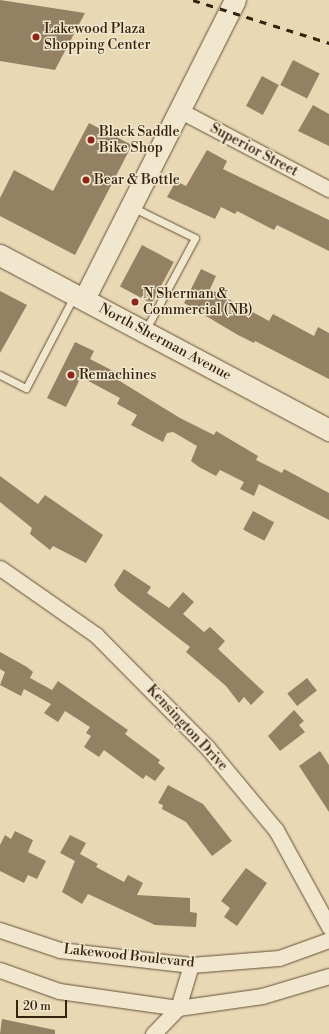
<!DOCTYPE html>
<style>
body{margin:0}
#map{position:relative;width:329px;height:1034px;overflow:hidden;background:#e9d8b4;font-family:"Libre Bodoni",serif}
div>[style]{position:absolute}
.building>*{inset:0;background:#948164;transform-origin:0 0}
.roads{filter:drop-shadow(0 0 1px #645037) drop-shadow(0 0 1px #645037)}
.lane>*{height:7px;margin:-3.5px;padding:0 3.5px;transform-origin:3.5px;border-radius:3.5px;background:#f1e6ce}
.street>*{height:15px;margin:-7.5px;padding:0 7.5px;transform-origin:7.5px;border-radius:7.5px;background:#f1e6ce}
.secondary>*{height:21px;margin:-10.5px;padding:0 10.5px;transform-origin:10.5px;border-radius:10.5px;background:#f1e6ce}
.rail>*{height:3px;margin-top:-1.5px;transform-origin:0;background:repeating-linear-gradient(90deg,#37220d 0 7px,transparent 0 14px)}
.dots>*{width:11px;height:11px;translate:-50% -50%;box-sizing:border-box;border:2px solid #f1e6ce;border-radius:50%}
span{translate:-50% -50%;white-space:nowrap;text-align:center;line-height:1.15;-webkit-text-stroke:3px #f1e6ce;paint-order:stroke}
.poi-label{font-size:14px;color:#37220d}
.left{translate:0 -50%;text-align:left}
.street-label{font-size:14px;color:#37220d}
.scale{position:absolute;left:16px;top:1000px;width:51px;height:18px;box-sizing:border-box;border:2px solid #37220d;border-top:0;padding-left:5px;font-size:12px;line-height:14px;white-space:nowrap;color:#37220d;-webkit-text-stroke:3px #f1e6ce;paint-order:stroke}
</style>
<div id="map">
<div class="building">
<div style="clip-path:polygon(0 0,85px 13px,55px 70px,0 61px)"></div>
<div style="left:293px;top:60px;width:30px;height:28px;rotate:27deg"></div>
<div style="left:262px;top:76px;width:19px;height:34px;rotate:28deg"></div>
<div style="clip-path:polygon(313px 105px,329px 114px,329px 146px,298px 131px)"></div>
<div style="clip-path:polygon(89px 123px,132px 145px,75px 255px,0 216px,0 198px,14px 170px,53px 191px)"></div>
<div style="clip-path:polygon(207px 150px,227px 161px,223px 169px,329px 220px,329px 251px,277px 225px,274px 230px,237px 211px,235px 214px,221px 207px,215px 219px,167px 197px,176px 181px,186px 186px)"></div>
<div style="left:142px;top:245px;width:36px;height:47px;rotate:28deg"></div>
<div style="clip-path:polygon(201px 269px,216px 276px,210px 289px,269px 321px,273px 314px,314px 336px,318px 327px,329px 333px,329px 379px,255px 341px,254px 343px,238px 335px,184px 303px)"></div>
<div style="clip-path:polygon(0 291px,27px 305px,0 353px)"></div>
<div style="clip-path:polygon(75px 342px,94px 351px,90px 359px,121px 375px,118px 380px,180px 418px,214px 435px,216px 431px,258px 456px,256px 460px,282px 473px,284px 469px,329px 493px,329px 520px,259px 484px,254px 496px,240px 489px,244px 482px,220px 470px,216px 476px,199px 467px,191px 461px,197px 446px,173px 432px,167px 433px,163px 442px,131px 425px,137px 415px,117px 404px,120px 398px,81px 377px,66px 407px,47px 398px)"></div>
<div style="clip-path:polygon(0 476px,38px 504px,45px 495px,103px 535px,86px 563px,53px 546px,50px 550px,30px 534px,32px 528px,0 502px)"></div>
<div style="left:253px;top:511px;width:24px;height:21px;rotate:28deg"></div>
<div style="clip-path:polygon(124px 569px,151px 587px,147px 593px,169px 608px,183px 592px,194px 602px,183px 614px,204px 632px,210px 627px,225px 641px,218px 649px,264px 692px,251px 705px,244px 697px,239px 703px,226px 686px,186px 652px,190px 647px,118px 591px,114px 585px)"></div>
<div style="clip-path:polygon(0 652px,27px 667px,33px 672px,30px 678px,52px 690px,58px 681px,128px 730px,125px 734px,160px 760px,158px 763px,165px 768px,155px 781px,146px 775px,143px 779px,104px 750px,99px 757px,84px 747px,91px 736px,86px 733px,90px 727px,65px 711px,58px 722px,44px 713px,51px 704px,24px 689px,21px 696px,0 685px,5px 672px,0 669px)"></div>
<div style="left:307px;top:678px;width:16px;height:25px;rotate:52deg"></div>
<div style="clip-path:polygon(294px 710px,304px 721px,299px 725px,305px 732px,280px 751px,268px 736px)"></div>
<div style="clip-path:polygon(320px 751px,329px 765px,329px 812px,299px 766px)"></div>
<div style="clip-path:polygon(168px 785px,203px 804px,232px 841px,212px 856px,186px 822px,162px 809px,163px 805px,158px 803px)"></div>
<div style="clip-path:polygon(15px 831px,33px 840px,28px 852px,46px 861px,37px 879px,28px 875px,24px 883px,0 871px,0 845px,5px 835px,11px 839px)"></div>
<div style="clip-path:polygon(70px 835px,86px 843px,80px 854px,98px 864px,96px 867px,124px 882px,128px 875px,143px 883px,137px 895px,190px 898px,190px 912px,197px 913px,196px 927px,155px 925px,88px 894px,82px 904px,62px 892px,75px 861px,60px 853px)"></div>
<div style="clip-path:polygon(246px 868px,267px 883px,237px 926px,224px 917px,230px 908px,221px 901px)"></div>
<div style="clip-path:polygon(2px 1019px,55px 1030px,55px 1034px,0 1034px)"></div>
</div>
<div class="roads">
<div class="lane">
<div style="left:132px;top:207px;width:70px;rotate:26.2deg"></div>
<div style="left:195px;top:238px;width:106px;rotate:118.3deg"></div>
<div style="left:0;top:375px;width:29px;rotate:27deg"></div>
<div style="left:26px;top:388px;width:104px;rotate:-62.4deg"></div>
</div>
<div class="street">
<div style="left:179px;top:110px;width:170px;rotate:27.8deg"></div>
<div style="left:0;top:568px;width:117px;rotate:34.9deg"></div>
<div style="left:96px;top:635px;width:158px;rotate:45.3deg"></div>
<div style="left:207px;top:747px;width:108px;rotate:50.3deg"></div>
<div style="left:276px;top:830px;width:111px;rotate:61.3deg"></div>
<div style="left:0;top:930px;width:63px;rotate:18.4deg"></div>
<div style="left:60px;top:950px;width:132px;rotate:6.5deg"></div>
<div style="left:191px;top:965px;width:88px;rotate:-4.5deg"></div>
<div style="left:279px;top:958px;width:53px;rotate:-19.8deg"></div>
<div style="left:0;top:970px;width:63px;rotate:19.6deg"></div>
<div style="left:59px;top:991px;width:120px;rotate:8.1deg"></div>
<div style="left:178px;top:1008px;width:85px;rotate:-8.1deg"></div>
<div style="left:262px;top:996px;width:70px;rotate:-16.6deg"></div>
<div style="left:153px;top:1034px;width:36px;rotate:-46deg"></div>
<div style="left:178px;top:1008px;width:45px;rotate:-73.2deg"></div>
</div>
<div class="secondary">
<div style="left:0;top:255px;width:373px;rotate:28deg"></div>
<div style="left:84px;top:299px;width:335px;rotate:-63.2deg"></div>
</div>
</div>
<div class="rail">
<div style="left:193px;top:0;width:143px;rotate:17.5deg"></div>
</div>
<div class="dots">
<div style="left:36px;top:37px;background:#8f2418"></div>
<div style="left:91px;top:140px;background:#8f2418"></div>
<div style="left:86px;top:180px;background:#8f2418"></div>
<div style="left:135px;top:302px;background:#8f2418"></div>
<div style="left:71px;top:375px;background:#8f2418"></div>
</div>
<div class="poi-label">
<span class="left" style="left:44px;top:37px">Lakewood Plaza<br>Shopping Center</span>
<span class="left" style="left:99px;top:140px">Black Saddle<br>Bike Shop</span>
<span class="left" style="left:94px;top:180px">Bear &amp; Bottle</span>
<span class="left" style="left:143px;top:302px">N Sherman &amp;<br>Commercial (NB)</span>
<span class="left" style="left:79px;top:375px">Remachines</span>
</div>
<div class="street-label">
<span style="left:254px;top:150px;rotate:28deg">Superior Street</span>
<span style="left:165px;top:342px;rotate:28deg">North Sherman Avenue</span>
<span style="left:187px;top:728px;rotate:47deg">Kensington Drive</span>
<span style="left:129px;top:956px;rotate:6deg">Lakewood Boulevard</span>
</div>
<div class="scale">20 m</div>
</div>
